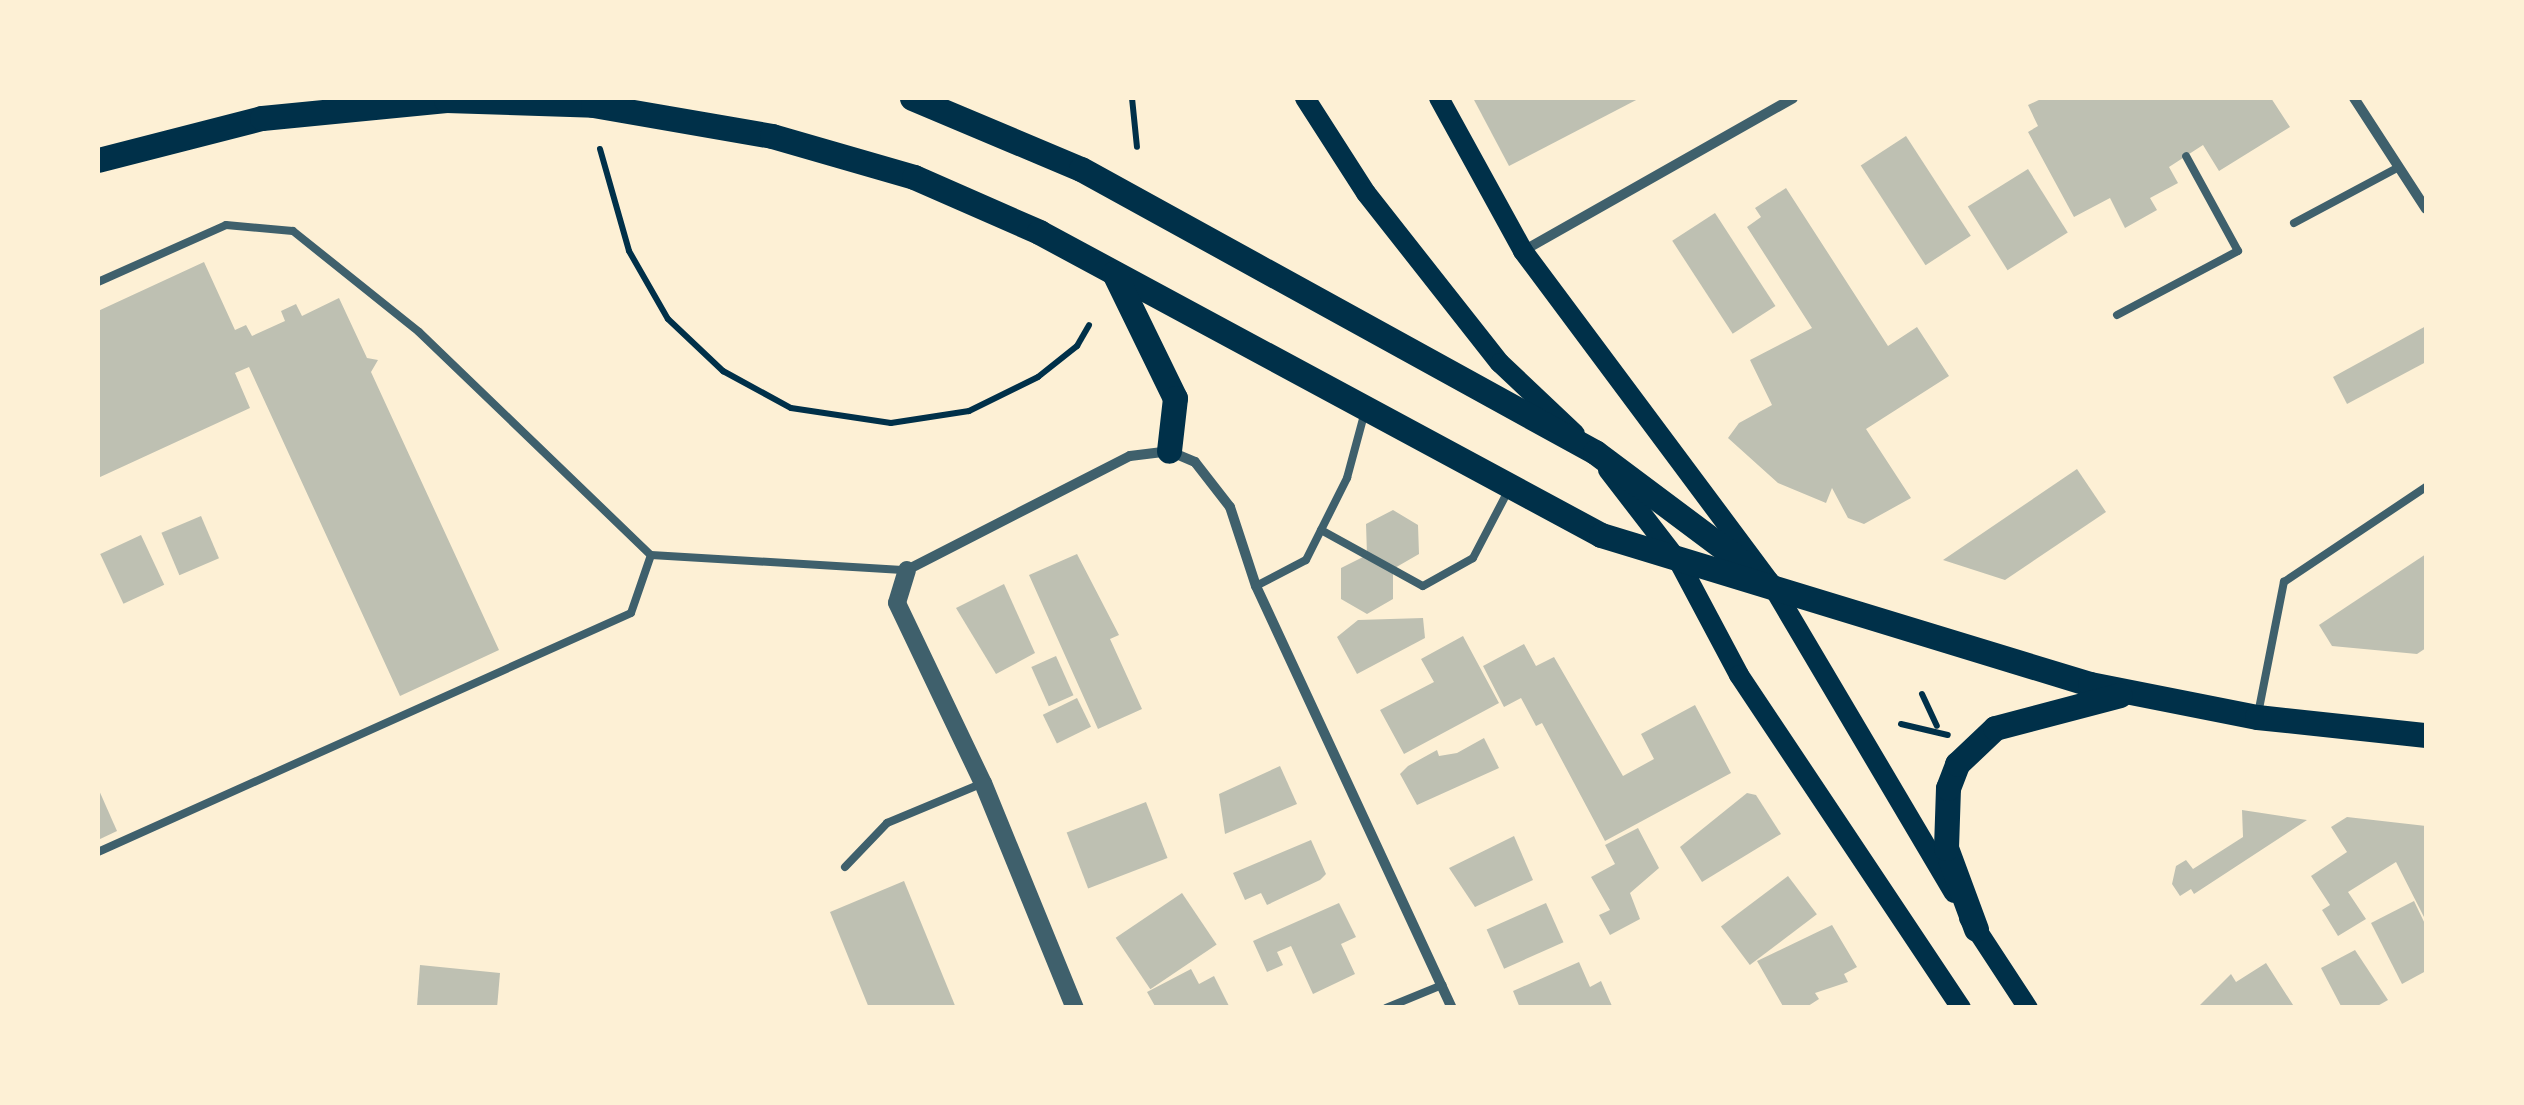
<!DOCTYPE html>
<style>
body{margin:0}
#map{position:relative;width:2524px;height:1105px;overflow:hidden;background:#fdf0d5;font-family:"Asap Condensed",sans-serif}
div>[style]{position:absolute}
.building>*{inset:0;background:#bec0b2;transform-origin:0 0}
.path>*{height:6px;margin:-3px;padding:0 3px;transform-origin:3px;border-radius:3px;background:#003049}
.service>*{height:8px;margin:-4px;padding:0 4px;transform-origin:4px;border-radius:4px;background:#3f606c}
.minor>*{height:10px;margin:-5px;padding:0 5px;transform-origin:5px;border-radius:5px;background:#3f606c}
.tertiary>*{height:18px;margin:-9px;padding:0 9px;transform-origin:9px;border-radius:9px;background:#3f606c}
.secondary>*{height:20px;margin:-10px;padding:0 10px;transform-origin:10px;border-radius:10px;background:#003049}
.primary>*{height:25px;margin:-12.5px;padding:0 12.5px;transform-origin:12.5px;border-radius:12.5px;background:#003049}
span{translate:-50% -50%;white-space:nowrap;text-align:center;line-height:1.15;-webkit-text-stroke:9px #fdf0d5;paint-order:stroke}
.frame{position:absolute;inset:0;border:100px solid #fdf0d5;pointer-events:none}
</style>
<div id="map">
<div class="building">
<div style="clip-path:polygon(1473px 98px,1640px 98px,1509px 166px)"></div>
<div style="clip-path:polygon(2043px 98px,2271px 98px,2290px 127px,2219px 171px,2203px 145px,2169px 167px,2178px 183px,2150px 198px,2157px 210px,2125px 228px,2110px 198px,2074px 217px,2028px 132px,2038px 126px,2028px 105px)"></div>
<div style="left:1906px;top:136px;width:119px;height:54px;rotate:57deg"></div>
<div style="left:2028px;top:169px;width:75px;height:71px;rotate:58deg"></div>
<div style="clip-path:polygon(1786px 188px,1888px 346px,1917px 327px,1949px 376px,1866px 429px,1911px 498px,1864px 524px,1848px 518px,1832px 488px,1826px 503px,1778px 483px,1728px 438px,1739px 423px,1772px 405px,1750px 360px,1812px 328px,1747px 227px,1761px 217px,1755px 208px)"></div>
<div style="left:1715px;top:213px;width:111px;height:51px;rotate:57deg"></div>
<div style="clip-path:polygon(204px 262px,235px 330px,246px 325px,252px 336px,285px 321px,281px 311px,296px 304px,302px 316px,339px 298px,367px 358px,378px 360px,371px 372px,499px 650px,400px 696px,249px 367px,235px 373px,250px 408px,98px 478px,98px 311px)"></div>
<div style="clip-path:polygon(2426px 326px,2426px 362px,2347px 404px,2333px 377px)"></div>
<div style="clip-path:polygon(2077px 469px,2106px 512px,2005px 580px,1943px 560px)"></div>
<div style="clip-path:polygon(1393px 510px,1418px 525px,1419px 554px,1393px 569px,1393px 599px,1367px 614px,1341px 599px,1341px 568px,1367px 555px,1366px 524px)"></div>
<div style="left:201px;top:516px;width:46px;height:43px;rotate:67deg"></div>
<div style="left:141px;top:535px;width:55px;height:45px;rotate:65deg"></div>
<div style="clip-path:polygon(1077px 554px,1119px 635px,1110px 639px,1142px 709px,1098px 729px,1029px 575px)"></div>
<div style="clip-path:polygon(2426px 554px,2426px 648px,2417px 654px,2332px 646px,2319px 625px)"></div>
<div style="clip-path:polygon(1004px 584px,1035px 653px,996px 674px,956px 608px)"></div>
<div style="clip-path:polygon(1423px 618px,1425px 638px,1357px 674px,1337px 637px,1358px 620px)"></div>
<div style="clip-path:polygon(1463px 636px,1499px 703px,1404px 754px,1380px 710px,1434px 682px,1421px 659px)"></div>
<div style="clip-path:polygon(1524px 644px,1536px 666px,1554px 657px,1623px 776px,1654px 759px,1641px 734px,1695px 705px,1731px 773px,1605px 841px,1542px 723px,1536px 726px,1521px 698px,1504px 707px,1483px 666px)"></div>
<div style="left:1056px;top:656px;width:43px;height:27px;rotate:66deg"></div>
<div style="left:1077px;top:698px;width:32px;height:38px;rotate:64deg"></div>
<div style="clip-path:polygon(1484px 738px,1499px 768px,1417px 805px,1400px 774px,1408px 766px,1437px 750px,1439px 756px,1457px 753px)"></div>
<div style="clip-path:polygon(1280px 766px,1297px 804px,1225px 834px,1219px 794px)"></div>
<div style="clip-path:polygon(98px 788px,117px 831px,98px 840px)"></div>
<div style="clip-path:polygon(1747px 793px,1756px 795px,1781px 834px,1702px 882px,1680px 847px)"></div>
<div style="left:1146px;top:802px;width:60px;height:85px;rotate:69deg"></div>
<div style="clip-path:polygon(2242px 810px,2307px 820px,2194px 894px,2191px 889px,2180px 896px,2172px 884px,2176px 866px,2186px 860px,2193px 869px,2243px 837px)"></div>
<div style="clip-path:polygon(2347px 817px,2426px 826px,2426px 921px,2396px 862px,2348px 892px,2366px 919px,2338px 936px,2322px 910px,2330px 905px,2311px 876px,2347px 852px,2331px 827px)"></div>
<div style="clip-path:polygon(1638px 828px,1659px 868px,1630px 893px,1640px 919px,1610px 935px,1599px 915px,1610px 910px,1591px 877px,1615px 864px,1605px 845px)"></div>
<div style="clip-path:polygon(1514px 836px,1533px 880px,1475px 907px,1449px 868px)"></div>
<div style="clip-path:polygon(1311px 840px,1326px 874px,1320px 880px,1267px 905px,1261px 893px,1245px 900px,1233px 873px)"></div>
<div style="left:1788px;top:876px;width:48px;height:84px;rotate:53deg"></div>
<div style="clip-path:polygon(904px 881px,956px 1008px,869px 1008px,830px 912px)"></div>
<div style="left:1182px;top:893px;width:62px;height:80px;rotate:56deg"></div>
<div style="clip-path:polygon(2414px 901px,2426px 926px,2426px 971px,2402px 984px,2371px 923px)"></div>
<div style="clip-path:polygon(1339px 903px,1356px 937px,1341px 944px,1355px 974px,1313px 994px,1291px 946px,1277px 952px,1283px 965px,1267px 972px,1253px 941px)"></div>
<div style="left:1546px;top:903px;width:43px;height:65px;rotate:66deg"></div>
<div style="clip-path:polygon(1832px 925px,1857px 967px,1844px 974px,1848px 982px,1815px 993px,1819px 999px,1805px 1008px,1784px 1008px,1757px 961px)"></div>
<div style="clip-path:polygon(2355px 950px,2388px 1000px,2374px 1008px,2342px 1008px,2321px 968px)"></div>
<div style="clip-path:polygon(1579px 962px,1590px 987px,1601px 981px,1612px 1006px,1520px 1008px,1513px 991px)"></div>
<div style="clip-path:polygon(2266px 963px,2295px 1008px,2197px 1008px,2231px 974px,2236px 982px)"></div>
<div style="clip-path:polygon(420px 965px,500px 973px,497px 1008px,417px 1006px)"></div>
<div style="clip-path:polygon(1191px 969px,1199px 984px,1214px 976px,1230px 1008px,1156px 1008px,1147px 992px)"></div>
</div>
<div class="path">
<div style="left:1132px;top:98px;width:49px;rotate:84.2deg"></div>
<div style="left:600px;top:149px;width:106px;rotate:74.1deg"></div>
<div style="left:629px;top:251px;width:78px;rotate:60.2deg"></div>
<div style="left:668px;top:319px;width:76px;rotate:43.4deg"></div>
<div style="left:723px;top:371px;width:77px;rotate:28.6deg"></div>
<div style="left:791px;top:408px;width:101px;rotate:8.5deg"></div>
<div style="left:891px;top:423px;width:79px;rotate:-8.7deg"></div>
<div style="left:969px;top:411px;width:77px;rotate:-26.2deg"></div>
<div style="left:1038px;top:377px;width:50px;rotate:-38.5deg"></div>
<div style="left:1077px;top:346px;width:24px;rotate:-60deg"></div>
<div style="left:1922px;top:694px;width:35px;rotate:65deg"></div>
<div style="left:1901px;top:724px;width:48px;rotate:13.2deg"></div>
</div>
<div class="service">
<div style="left:2294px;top:223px;width:119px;rotate:-28.1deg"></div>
<div style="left:98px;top:282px;width:140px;rotate:-24deg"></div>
<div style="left:226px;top:225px;width:67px;rotate:5.1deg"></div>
<div style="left:293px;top:231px;width:161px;rotate:38.7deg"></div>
<div style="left:419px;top:332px;width:322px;rotate:43.9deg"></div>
<div style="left:651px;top:555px;width:256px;rotate:3.4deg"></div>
<div style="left:2117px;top:315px;width:137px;rotate:-27.9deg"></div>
<div style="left:2238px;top:251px;width:108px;rotate:-118.7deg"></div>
<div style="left:1321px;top:530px;width:116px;rotate:28.8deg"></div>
<div style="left:1423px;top:586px;width:57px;rotate:-29.2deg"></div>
<div style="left:1473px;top:558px;width:78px;rotate:-62.4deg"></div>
<div style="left:1256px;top:586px;width:56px;rotate:-27.5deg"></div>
<div style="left:1306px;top:560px;width:92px;rotate:-63.4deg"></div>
<div style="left:1347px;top:478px;width:65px;rotate:-74.9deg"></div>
<div style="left:2258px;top:714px;width:135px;rotate:-78.9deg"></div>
<div style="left:2284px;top:582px;width:171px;rotate:-33.8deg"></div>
<div style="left:98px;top:852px;width:584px;rotate:-24.15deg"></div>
<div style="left:631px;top:613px;width:61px;rotate:-71deg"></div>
<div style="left:845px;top:867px;width:61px;rotate:-46.3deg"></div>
<div style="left:887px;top:823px;width:104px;rotate:-22.6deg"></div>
<div style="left:1386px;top:1008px;width:61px;rotate:-22.3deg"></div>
</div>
<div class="minor">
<div style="left:2354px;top:98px;width:132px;rotate:57deg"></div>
<div style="left:1523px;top:251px;width:310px;rotate:-29.5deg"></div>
<div style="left:907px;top:570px;width:250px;rotate:-27.1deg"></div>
<div style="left:1130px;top:456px;width:39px;rotate:-7deg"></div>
<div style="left:1169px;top:451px;width:28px;rotate:23deg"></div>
<div style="left:1195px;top:462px;width:57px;rotate:52.1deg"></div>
<div style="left:1230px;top:507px;width:83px;rotate:71.8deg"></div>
<div style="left:1256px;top:586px;width:465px;rotate:65.1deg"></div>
</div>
<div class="tertiary">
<div style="left:907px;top:570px;width:34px;rotate:107deg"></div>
<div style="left:897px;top:603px;width:199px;rotate:64.5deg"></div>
<div style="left:983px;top:783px;width:243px;rotate:67.8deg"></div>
</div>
<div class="secondary">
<div style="left:1305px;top:98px;width:113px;rotate:57.3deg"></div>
<div style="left:1366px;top:193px;width:216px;rotate:51.8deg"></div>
<div style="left:1500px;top:363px;width:103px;rotate:43.4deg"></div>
<div style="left:1439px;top:98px;width:175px;rotate:61.2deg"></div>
<div style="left:1523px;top:251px;width:413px;rotate:53.3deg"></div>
<div style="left:1770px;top:582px;width:361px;rotate:59.4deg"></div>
<div style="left:1608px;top:470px;width:116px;rotate:52.3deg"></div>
<div style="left:1679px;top:562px;width:128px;rotate:62deg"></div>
<div style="left:1739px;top:675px;width:400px;rotate:56.3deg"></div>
<div style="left:1969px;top:918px;width:108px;rotate:56.8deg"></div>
</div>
<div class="primary">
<div style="left:912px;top:98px;width:183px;rotate:22.8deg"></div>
<div style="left:1081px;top:169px;width:587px;rotate:28.84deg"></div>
<div style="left:1595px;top:452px;width:207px;rotate:36.8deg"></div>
<div style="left:98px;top:160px;width:169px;rotate:-14.4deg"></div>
<div style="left:262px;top:118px;width:185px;rotate:-5.6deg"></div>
<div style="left:446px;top:100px;width:147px;rotate:1.9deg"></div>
<div style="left:593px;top:105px;width:182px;rotate:9.8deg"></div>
<div style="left:772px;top:136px;width:148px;rotate:16.1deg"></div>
<div style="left:914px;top:177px;width:137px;rotate:23.7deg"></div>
<div style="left:1039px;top:232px;width:638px;rotate:28.33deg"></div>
<div style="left:1601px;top:535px;width:511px;rotate:16.95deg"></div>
<div style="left:2090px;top:684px;width:170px;rotate:11.2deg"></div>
<div style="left:2257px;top:717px;width:170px;rotate:6.1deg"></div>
<div style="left:1114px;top:273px;width:139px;rotate:64deg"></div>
<div style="left:1175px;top:398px;width:53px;rotate:96.5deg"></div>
<div style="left:1976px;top:929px;width:86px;rotate:-110.3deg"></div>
<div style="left:1946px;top:848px;width:60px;rotate:-88.1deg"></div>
<div style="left:1948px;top:788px;width:26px;rotate:-69deg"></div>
<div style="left:1957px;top:764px;width:52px;rotate:-43.5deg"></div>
<div style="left:1995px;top:728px;width:129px;rotate:-14.8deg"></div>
</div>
<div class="frame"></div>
</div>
